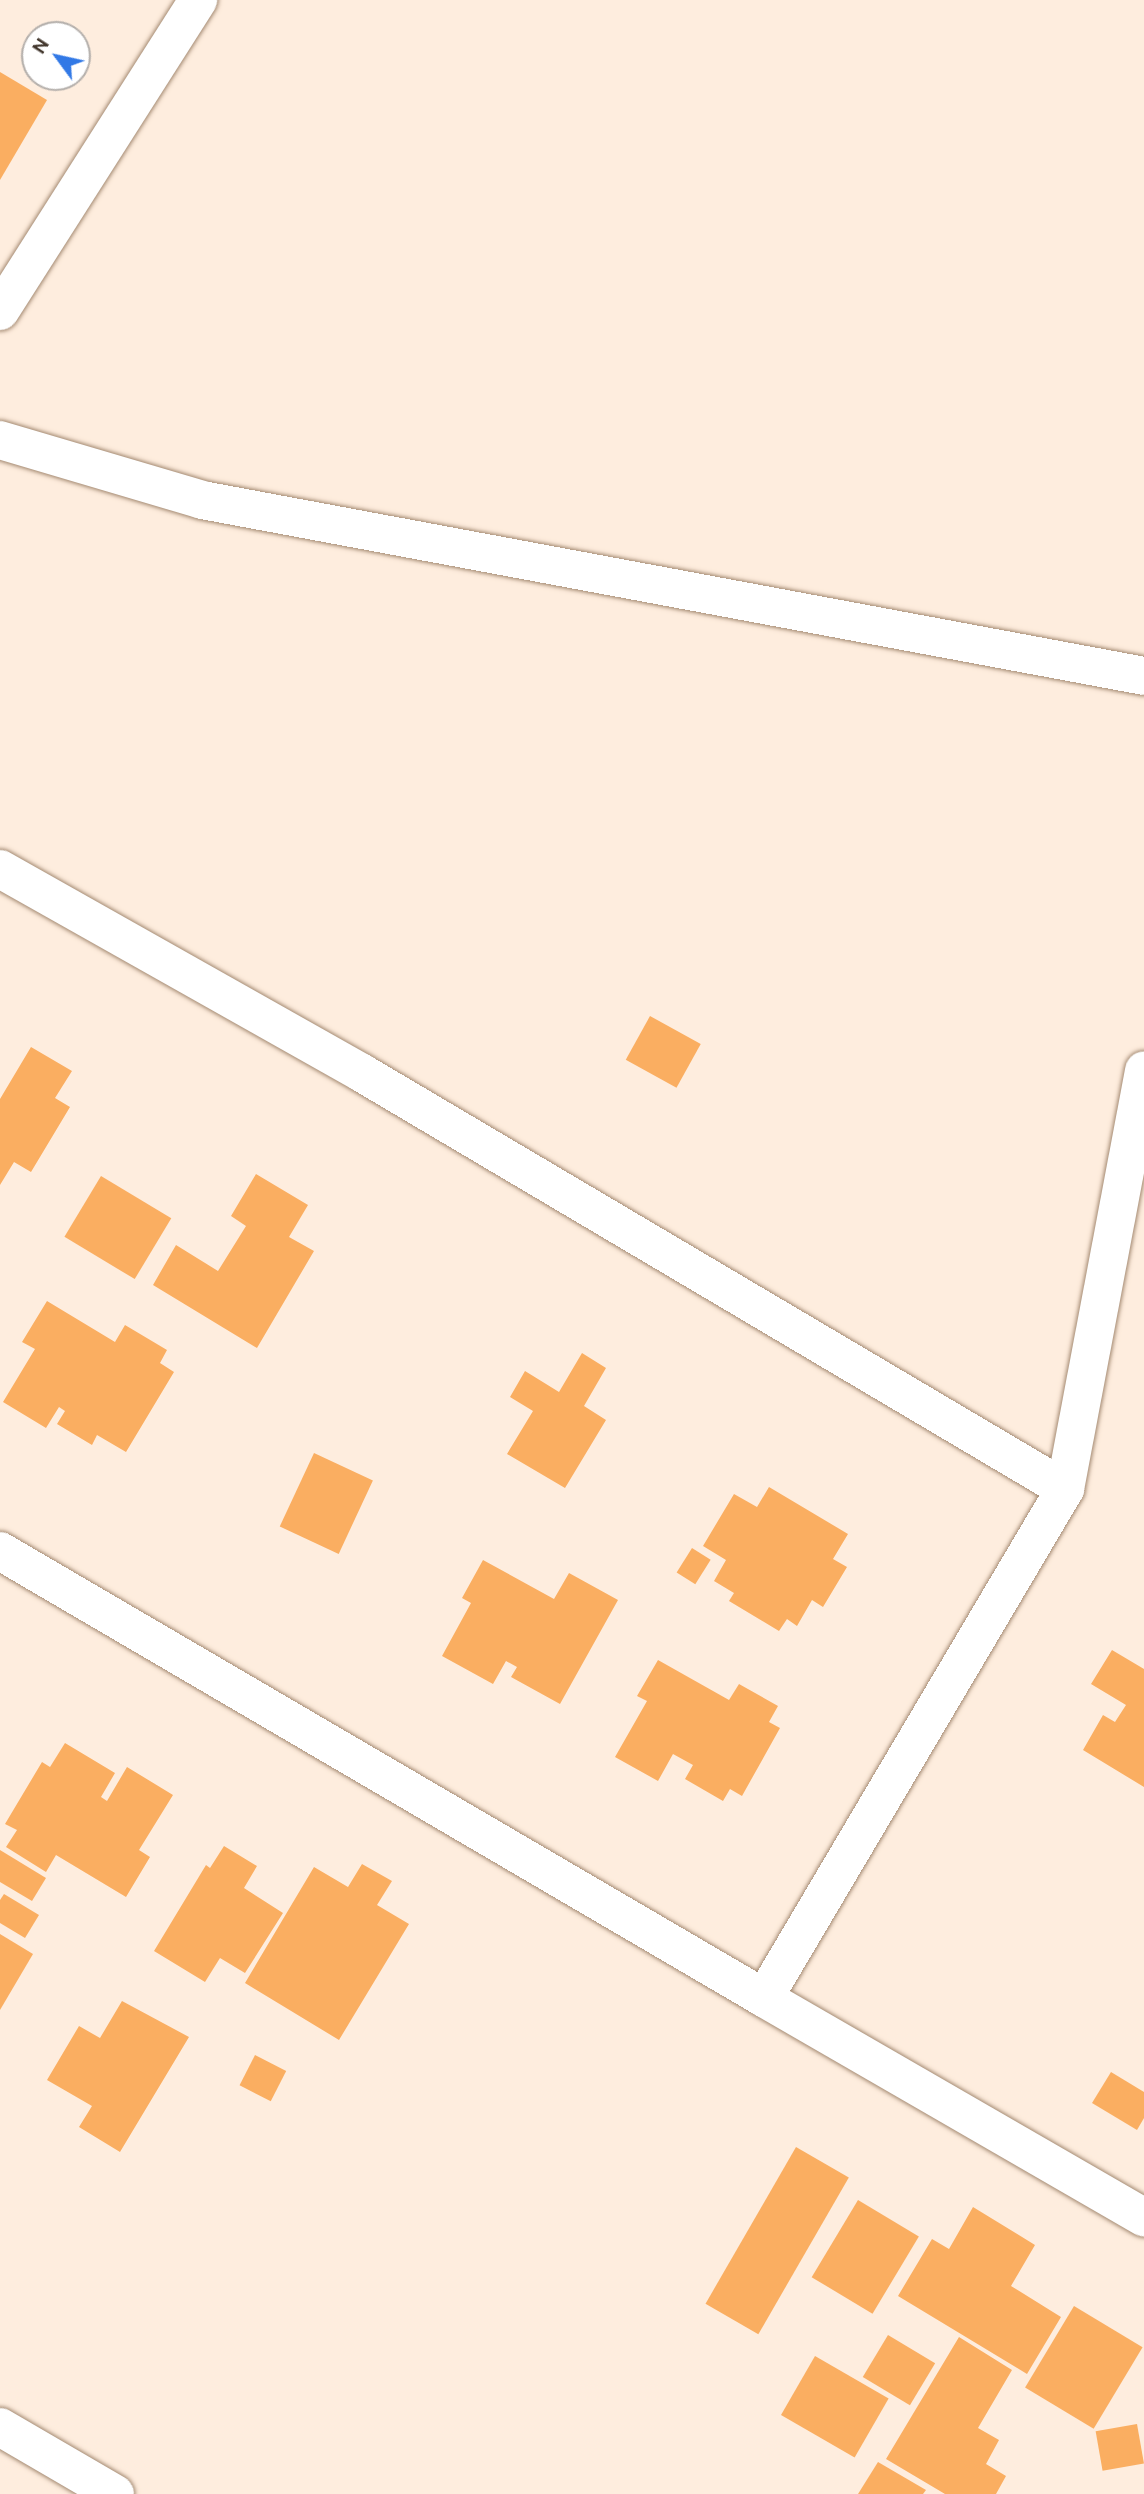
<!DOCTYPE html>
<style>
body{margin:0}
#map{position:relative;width:1144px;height:2494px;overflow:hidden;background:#feedde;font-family:Ubuntu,sans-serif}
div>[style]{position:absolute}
.building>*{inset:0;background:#faae61;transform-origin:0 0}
.roads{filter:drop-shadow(0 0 2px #a48a72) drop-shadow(0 0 2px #a48a72)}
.minor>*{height:38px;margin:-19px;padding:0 19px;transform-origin:19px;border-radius:19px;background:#fff}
span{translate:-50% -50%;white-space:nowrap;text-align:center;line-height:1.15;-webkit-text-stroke:7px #fff;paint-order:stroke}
.north{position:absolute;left:21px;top:21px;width:70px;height:70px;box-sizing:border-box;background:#fff;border:2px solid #b4afab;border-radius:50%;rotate:303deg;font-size:19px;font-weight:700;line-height:28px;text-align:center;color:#43382e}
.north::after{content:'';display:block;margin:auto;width:24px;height:32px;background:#3279e6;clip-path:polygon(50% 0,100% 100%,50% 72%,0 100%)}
</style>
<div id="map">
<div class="building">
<div style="clip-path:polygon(0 72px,47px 100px,0 180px)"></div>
<div style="left:650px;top:1016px;width:58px;height:50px;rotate:29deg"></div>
<div style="clip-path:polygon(31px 1047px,72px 1071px,55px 1098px,70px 1107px,31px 1172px,14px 1162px,0 1185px,0 1099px)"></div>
<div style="clip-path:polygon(256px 1174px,308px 1205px,289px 1237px,314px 1251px,257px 1348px,153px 1285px,176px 1245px,218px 1271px,246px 1226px,231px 1216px)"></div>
<div style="left:101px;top:1176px;width:82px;height:71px;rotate:31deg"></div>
<div style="clip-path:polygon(47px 1301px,115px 1342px,125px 1325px,167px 1350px,160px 1363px,174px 1372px,126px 1452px,97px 1435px,92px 1445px,57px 1424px,65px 1411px,59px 1407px,46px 1428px,3px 1402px,35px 1349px,22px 1342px)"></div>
<div style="clip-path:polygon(582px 1353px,606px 1368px,584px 1406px,606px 1420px,565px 1488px,507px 1454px,533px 1411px,510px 1397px,525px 1371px,559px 1392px)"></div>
<div style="left:314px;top:1453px;width:65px;height:81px;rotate:25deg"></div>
<div style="clip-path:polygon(769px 1487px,848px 1534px,833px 1559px,847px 1567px,823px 1607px,812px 1600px,797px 1626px,787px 1619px,779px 1631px,729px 1601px,734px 1593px,714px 1581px,726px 1560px,703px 1546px,734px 1494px,757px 1507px)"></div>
<div style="left:692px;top:1548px;width:22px;height:29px;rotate:32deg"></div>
<div style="clip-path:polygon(483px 1560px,554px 1599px,569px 1573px,618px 1600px,560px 1704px,511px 1677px,517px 1667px,506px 1661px,493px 1684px,442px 1656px,471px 1603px,462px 1598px)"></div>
<div style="clip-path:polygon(1112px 1650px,1144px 1669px,1144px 1787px,1083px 1750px,1103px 1715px,1115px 1722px,1126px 1705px,1091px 1684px)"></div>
<div style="clip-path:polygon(658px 1660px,729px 1700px,739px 1684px,778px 1706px,769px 1722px,780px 1728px,742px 1796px,730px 1789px,723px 1801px,685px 1779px,693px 1765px,673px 1754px,658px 1781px,615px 1757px,647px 1701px,637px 1696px)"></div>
<div style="clip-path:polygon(65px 1743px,115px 1773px,101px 1797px,107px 1801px,127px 1767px,173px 1795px,139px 1850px,150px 1857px,126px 1897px,56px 1855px,46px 1872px,6px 1847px,17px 1830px,5px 1824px,42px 1762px,50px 1767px)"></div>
<div style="clip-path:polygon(224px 1846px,257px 1866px,244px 1888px,283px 1913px,245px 1973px,220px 1958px,205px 1982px,154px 1951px,206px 1865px,210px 1868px)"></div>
<div style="clip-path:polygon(0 1850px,46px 1878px,32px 1901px,0 1882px)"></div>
<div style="clip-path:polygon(362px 1864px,392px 1881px,377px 1905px,409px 1924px,339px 2040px,245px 1983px,314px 1867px,348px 1887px)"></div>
<div style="clip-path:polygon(4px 1894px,39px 1915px,25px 1938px,0 1923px,0 1900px)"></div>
<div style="clip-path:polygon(0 1934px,33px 1954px,0 2010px)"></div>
<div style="clip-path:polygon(122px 2001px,189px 2037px,120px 2152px,79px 2127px,92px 2106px,47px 2080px,79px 2026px,100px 2038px)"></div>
<div style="left:255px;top:2055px;width:35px;height:34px;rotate:27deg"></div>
<div style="clip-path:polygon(1111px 2072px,1144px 2092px,1144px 2118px,1137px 2130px,1092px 2103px)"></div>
<div style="left:796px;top:2147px;width:61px;height:181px;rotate:30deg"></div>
<div style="left:858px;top:2200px;width:71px;height:90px;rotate:31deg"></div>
<div style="clip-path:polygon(973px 2207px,1035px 2245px,1011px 2286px,1061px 2317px,1027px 2374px,898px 2296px,932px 2239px,949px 2249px)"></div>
<div style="left:1074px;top:2306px;width:80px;height:95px;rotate:31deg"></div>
<div style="left:888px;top:2335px;width:55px;height:49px;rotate:31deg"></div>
<div style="clip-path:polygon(959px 2337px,1012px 2370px,978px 2428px,999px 2440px,986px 2464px,1006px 2476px,996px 2494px,945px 2494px,886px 2459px)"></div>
<div style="left:815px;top:2356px;width:85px;height:68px;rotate:30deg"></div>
<div style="left:1137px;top:2424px;width:40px;height:42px;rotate:80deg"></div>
<div style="clip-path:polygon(878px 2462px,926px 2490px,923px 2494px,858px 2494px)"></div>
</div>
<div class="roads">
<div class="minor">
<div style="left:0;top:311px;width:369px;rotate:-57.5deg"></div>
<div style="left:0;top:440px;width:211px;rotate:16.5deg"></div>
<div style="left:202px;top:500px;width:958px;rotate:10.58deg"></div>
<div style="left:0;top:869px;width:416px;rotate:29.4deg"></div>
<div style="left:362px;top:1073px;width:817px;rotate:30.61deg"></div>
<div style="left:0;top:1551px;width:885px;rotate:30.33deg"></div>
<div style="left:764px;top:1998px;width:591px;rotate:-59.4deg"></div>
<div style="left:1065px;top:1489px;width:426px;rotate:-79.3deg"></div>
<div style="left:764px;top:1998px;width:439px;rotate:30deg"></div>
<div style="left:0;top:2427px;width:133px;rotate:30.2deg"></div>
</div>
</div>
<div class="north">N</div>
</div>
